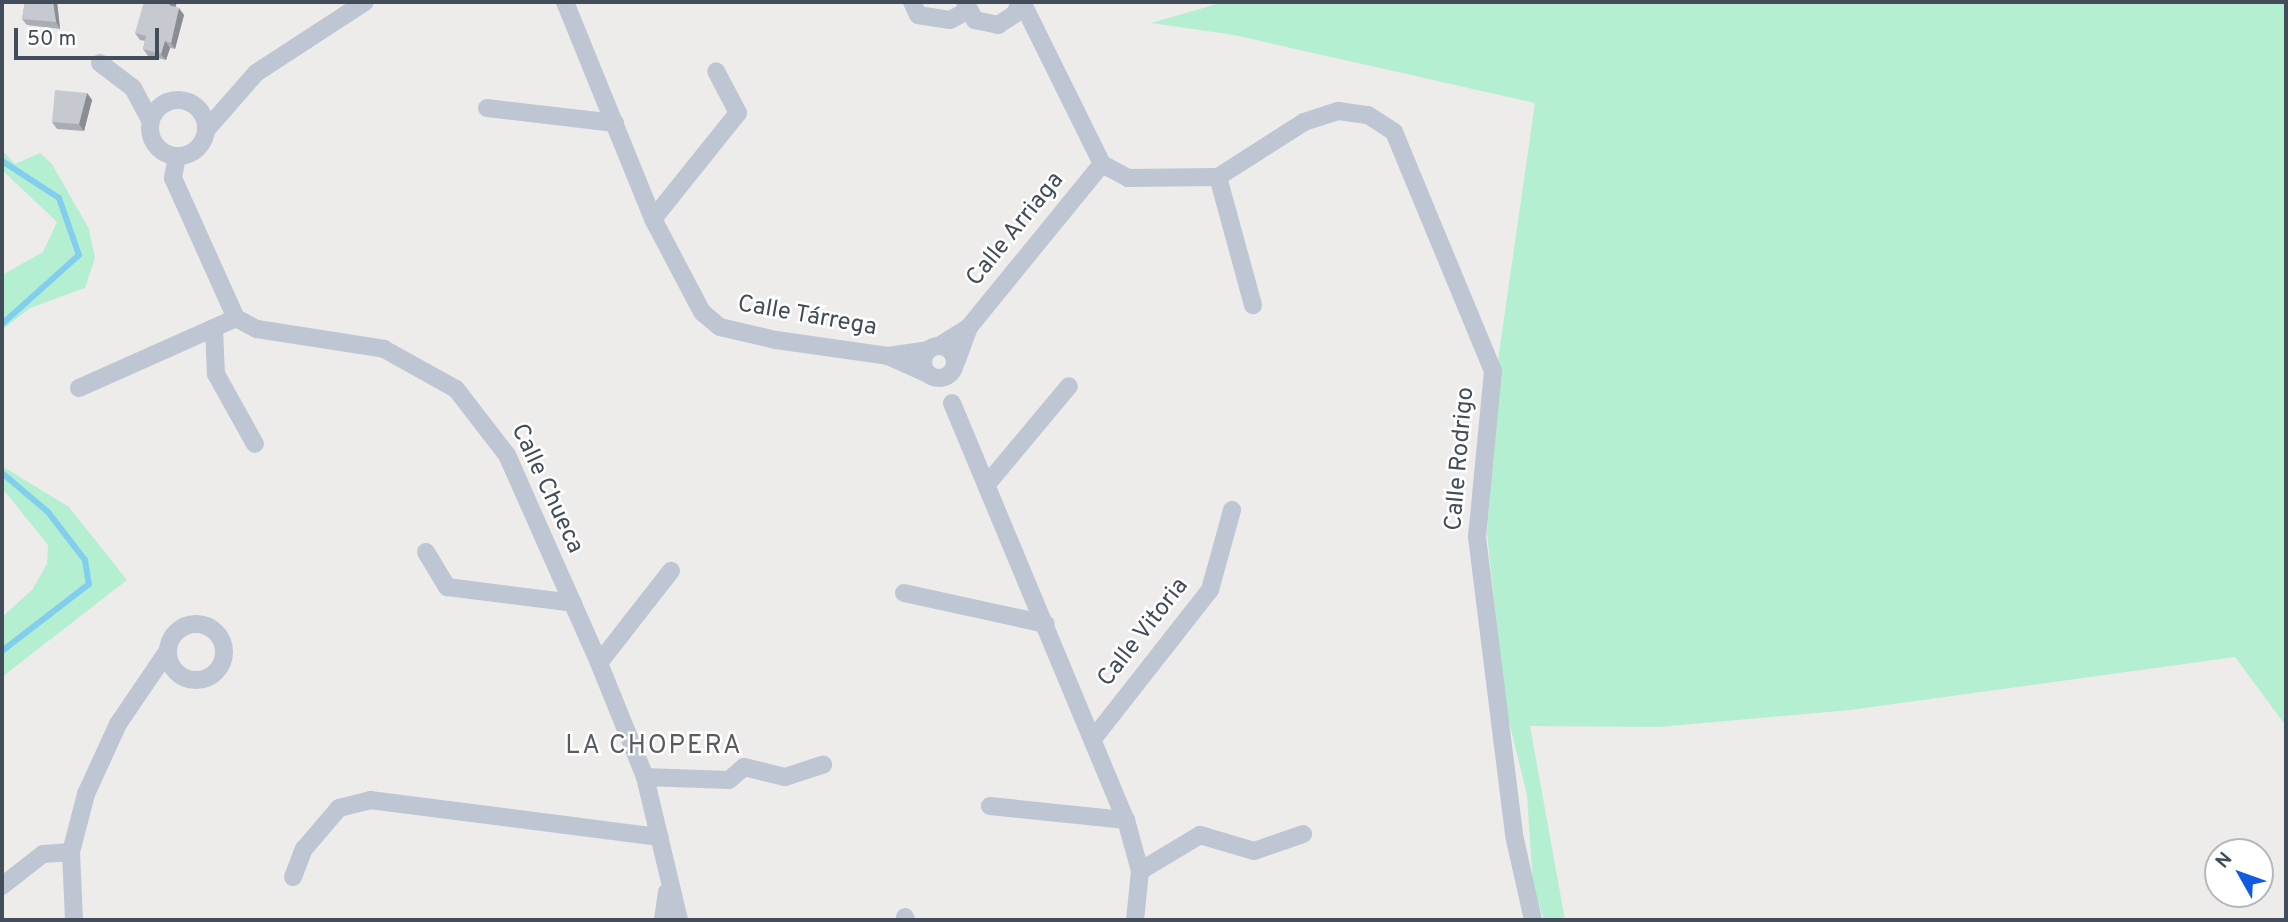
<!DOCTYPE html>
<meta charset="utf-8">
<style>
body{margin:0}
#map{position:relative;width:2288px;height:922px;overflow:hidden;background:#eeebeb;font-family:Overpass,sans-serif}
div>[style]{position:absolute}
.green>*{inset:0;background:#b5efd1}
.stream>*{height:6px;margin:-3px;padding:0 3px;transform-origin:3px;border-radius:3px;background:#81ceee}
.minor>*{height:18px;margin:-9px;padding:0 9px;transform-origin:9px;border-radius:9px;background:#bdc6d2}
.minor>.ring{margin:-9px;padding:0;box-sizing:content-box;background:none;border:18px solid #bdc6d2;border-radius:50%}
.wall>*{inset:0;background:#abadb4}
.shaded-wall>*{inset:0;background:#8b8d92}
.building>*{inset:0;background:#c7c9d1}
span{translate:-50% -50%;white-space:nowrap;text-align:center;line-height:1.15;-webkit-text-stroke:5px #fff;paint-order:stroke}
.street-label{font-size:24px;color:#434d59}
.neighbourhood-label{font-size:26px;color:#585b60;letter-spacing:2px}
.frame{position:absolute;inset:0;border:4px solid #434d59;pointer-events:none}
.north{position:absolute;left:2204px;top:838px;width:70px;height:70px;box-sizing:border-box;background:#fff;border:2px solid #b4b8bd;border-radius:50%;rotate:310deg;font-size:19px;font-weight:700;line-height:28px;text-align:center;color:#434d59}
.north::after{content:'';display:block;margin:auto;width:24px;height:32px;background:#125be1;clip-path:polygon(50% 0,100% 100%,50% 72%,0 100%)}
.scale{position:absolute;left:14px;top:28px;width:145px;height:32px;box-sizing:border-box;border:4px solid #434d59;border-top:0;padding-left:9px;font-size:21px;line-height:24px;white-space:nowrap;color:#434d59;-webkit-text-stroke:5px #fff;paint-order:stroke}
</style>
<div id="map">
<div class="green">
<div style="clip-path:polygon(1224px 2px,2286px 2px,2286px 726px,2235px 657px,1850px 710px,1659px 727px,1530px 726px,1565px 920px,1544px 920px,1533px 886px,1527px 795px,1506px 709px,1487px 534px,1499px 353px,1535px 103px,1234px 35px,1151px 23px)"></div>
<div style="clip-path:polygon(2px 150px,15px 164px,40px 153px,52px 164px,89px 229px,95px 258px,85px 288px,30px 308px,2px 330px,2px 275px,43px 252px,57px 222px,2px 170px)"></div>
<div style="clip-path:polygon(2px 466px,69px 507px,127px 580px,2px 677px,2px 617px,32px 590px,47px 564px,48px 545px,2px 488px)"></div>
</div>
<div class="stream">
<div style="left:2px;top:161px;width:68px;rotate:33deg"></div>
<div style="left:59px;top:198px;width:60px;rotate:70.7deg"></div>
<div style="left:79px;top:255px;width:103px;rotate:138.1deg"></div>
<div style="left:2px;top:473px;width:60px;rotate:40.3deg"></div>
<div style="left:48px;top:512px;width:61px;rotate:52.4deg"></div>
<div style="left:85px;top:560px;width:24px;rotate:81deg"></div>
<div style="left:89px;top:584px;width:110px;rotate:142.4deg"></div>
</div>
<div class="minor">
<div style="left:565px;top:2px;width:234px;rotate:67.9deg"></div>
<div style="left:653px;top:219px;width:105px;rotate:62.2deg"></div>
<div style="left:702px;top:312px;width:23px;rotate:40deg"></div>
<div style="left:720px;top:327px;width:57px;rotate:13.1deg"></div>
<div style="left:776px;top:340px;width:113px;rotate:8.1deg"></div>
<div style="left:912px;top:2px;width:14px;rotate:65deg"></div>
<div style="left:918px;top:15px;width:32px;rotate:9deg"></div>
<div style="left:950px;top:20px;width:19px;rotate:-28deg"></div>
<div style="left:965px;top:2px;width:21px;rotate:61deg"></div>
<div style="left:975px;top:20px;width:24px;rotate:12deg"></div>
<div style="left:998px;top:25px;width:20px;rotate:-33deg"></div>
<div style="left:1015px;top:14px;width:13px;rotate:-67deg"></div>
<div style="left:1022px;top:2px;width:181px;rotate:63.7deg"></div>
<div style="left:1102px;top:164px;width:30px;rotate:28deg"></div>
<div style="left:1128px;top:178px;width:90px;rotate:-0.6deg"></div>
<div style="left:1218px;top:177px;width:102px;rotate:-32.6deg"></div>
<div style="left:1304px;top:122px;width:36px;rotate:-18deg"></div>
<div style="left:1338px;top:111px;width:30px;rotate:8deg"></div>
<div style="left:1368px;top:115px;width:31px;rotate:33deg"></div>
<div style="left:1394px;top:132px;width:259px;rotate:67.5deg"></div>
<div style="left:1493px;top:371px;width:167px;rotate:95.5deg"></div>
<div style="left:1477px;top:537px;width:300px;rotate:82.9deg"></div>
<div style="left:1514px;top:835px;width:87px;rotate:77.4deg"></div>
<div style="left:100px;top:63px;width:41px;rotate:37.1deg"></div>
<div style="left:133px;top:88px;width:36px;rotate:62deg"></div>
<div class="ring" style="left:150px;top:100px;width:38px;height:38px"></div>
<div style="left:487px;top:108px;width:129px;rotate:6.7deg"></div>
<div style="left:207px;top:129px;width:74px;rotate:-48.8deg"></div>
<div style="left:256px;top:73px;width:130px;rotate:-33.1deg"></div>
<div style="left:177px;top:157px;width:21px;rotate:101deg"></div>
<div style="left:173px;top:178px;width:154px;rotate:65.8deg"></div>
<div style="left:1218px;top:177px;width:133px;rotate:74.7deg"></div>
<div style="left:653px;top:219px;width:136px;rotate:-51.3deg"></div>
<div style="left:738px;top:113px;width:47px;rotate:-117.6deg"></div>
<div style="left:969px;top:327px;width:210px;rotate:-50.8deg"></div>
<div style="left:214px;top:329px;width:45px;rotate:87.5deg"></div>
<div style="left:216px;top:374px;width:80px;rotate:60.9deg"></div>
<div class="ring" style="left:923px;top:346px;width:14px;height:14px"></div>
<div style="left:939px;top:346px;width:36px;rotate:-32deg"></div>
<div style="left:969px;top:327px;width:37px;rotate:110deg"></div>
<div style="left:926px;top:373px;width:42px;rotate:-155.9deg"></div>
<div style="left:888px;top:356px;width:40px;rotate:-8.5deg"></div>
<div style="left:79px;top:388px;width:172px;rotate:-24deg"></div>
<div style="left:236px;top:318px;width:24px;rotate:28deg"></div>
<div style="left:257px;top:329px;width:129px;rotate:8.9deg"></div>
<div style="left:384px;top:349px;width:82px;rotate:29.1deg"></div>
<div style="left:456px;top:389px;width:83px;rotate:52.3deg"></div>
<div style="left:507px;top:455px;width:227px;rotate:66.1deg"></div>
<div style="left:599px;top:663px;width:123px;rotate:68deg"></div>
<div style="left:645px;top:777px;width:147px;rotate:76.6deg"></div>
<div style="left:952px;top:403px;width:452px;rotate:67.4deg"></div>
<div style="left:1126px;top:820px;width:53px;rotate:74.6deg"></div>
<div style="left:1140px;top:871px;width:49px;rotate:95.8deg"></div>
<div style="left:988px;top:483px;width:126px;rotate:-50.1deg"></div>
<div style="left:426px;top:552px;width:41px;rotate:59deg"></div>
<div style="left:447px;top:587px;width:127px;rotate:7.2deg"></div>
<div style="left:904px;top:593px;width:145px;rotate:12.3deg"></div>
<div class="ring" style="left:168px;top:624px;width:38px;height:38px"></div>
<div style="left:599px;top:663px;width:117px;rotate:-52deg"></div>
<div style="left:1093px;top:739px;width:189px;rotate:-51.9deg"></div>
<div style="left:1210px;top:590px;width:83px;rotate:-74.6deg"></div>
<div style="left:645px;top:777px;width:84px;rotate:2deg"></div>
<div style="left:729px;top:780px;width:20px;rotate:-41deg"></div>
<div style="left:744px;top:767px;width:42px;rotate:13.7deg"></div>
<div style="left:785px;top:777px;width:40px;rotate:-18deg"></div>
<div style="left:990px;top:806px;width:137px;rotate:5.9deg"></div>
<div style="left:1140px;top:871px;width:70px;rotate:-31deg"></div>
<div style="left:1200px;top:835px;width:56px;rotate:16.5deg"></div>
<div style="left:1254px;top:851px;width:52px;rotate:-19.1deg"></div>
<div style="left:293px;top:877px;width:30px;rotate:-69deg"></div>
<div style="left:304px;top:849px;width:54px;rotate:-49.5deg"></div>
<div style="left:339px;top:808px;width:32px;rotate:-14deg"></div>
<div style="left:370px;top:800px;width:292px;rotate:7.3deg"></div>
<div style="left:2px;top:886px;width:52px;rotate:-38deg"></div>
<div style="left:43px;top:854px;width:28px;rotate:-4deg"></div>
<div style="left:905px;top:917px;width:3px;rotate:72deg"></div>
<div style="left:74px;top:920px;width:68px;rotate:-92.5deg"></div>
<div style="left:71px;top:852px;width:60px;rotate:-75.5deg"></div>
<div style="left:86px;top:794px;width:77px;rotate:-65.4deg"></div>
<div style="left:118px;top:724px;width:87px;rotate:-55.8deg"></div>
<div style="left:663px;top:920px;width:28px;rotate:-82deg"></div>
</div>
<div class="wall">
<div style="clip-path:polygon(25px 2px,57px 2px,60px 29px,27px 25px,22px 19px)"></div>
<div style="clip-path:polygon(176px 7px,184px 15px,175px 49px,170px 48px,166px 60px,148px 56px,143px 49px,145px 41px,140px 40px,135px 33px)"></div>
<div style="clip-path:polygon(87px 93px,92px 100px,84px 131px,57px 129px,52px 122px)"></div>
</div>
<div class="shaded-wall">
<div style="clip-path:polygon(53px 2px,57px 2px,60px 29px,56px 22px)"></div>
<div style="clip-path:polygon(171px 2px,177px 2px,174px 12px,169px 5px)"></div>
<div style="clip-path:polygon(179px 8px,184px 15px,175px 49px,171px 43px)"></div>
<div style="clip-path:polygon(165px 41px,170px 48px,166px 60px,161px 54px)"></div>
<div style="clip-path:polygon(87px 93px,92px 100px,84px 131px,79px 124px)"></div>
</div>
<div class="building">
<div style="clip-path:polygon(25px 2px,53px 2px,56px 22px,22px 19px)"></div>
<div style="clip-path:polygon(144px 2px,171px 2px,169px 5px,179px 8px,171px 43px,165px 41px,161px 54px,143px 49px,146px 36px,135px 33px)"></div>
<div style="clip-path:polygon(55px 90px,87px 93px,79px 124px,52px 122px)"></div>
</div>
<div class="street-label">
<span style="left:1016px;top:230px;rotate:-51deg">Calle Arriaga</span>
<span style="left:807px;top:317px;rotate:10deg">Calle Tárrega</span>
<span style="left:1461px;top:459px;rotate:-85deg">Calle Rodrigo</span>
<span style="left:546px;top:489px;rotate:65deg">Calle Chueca</span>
<span style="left:1144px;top:633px;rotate:-52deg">Calle Vitoria</span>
</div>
<div class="neighbourhood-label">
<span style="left:654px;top:747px">LA CHOPERA</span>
</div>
<div class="frame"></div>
<div class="north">N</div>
<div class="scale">50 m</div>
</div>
